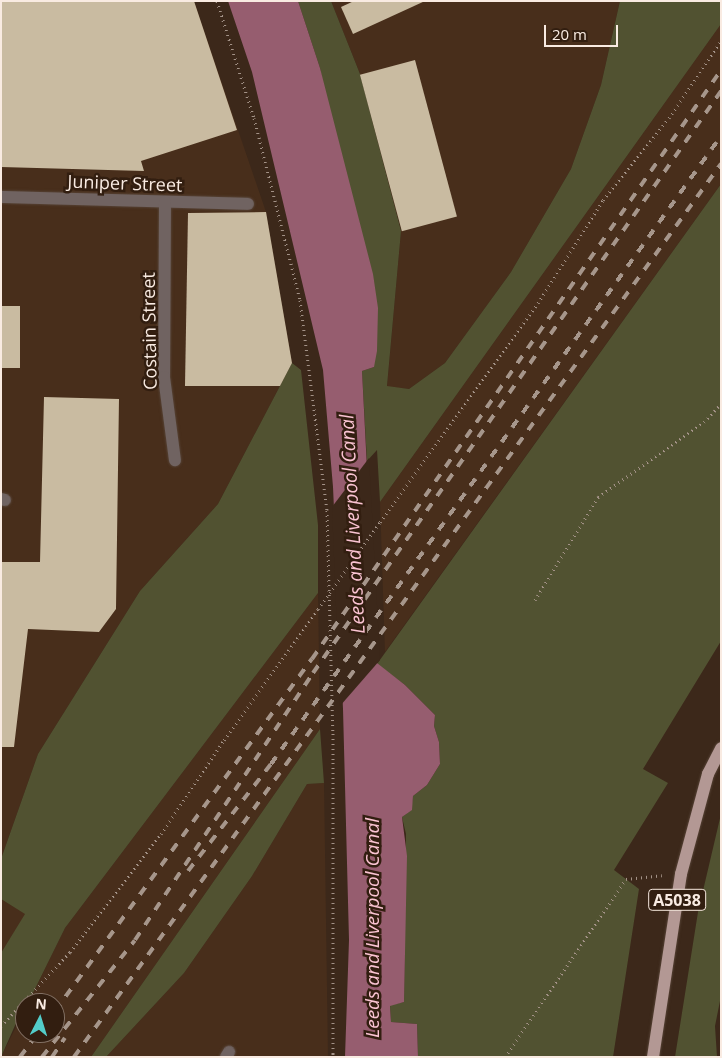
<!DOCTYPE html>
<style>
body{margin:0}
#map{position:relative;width:722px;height:1058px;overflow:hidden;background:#3c281a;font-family:"Open Sans",sans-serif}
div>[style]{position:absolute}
.built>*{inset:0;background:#482e1b}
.green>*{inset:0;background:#515231}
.water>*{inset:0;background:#965d6f}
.pier>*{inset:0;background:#3c281a}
.building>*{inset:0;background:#c9bba1;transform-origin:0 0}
.path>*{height:3px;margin-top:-1.5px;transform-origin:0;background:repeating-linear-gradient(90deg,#a39287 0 1px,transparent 0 5px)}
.roads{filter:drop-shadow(0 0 1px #564336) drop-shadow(0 0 1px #564336)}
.minor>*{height:12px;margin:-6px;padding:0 6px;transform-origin:6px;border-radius:6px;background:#706361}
.major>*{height:12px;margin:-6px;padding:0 6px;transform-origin:6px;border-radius:6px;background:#b39894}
.rail>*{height:4px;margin-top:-2px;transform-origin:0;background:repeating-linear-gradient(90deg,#a6968b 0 9px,transparent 0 18px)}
.path-bridge>*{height:3px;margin-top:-1.5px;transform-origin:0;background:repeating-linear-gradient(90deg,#a39287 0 1px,transparent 0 5px)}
span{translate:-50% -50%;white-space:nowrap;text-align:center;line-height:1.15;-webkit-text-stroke:5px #321e10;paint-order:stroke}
.shield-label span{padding:1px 4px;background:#321e10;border:1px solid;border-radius:4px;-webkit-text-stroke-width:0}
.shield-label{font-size:16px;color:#f9ebe2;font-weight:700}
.street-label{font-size:18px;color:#f9ebe2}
.water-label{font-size:19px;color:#fbc4d3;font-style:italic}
.frame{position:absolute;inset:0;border:2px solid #f9ebe2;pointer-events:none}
.north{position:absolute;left:15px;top:993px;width:50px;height:50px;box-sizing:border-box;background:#321e10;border:1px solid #827064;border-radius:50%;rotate:5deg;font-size:14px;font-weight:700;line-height:20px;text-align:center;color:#f9ebe2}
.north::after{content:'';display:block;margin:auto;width:18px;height:22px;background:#53cdc9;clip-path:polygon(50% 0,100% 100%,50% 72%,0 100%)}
.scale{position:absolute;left:544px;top:25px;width:74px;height:22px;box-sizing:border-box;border:2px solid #f9ebe2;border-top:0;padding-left:6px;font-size:15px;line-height:18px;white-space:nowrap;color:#f9ebe2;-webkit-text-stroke:4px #321e10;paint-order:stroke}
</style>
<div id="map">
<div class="built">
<div style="clip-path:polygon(1px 1px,194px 1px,266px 212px,292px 363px,218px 504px,140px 591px,38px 754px,1px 859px)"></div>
<div style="clip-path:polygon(331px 1px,620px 1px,601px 85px,571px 169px,511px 272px,445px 363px,409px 389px,387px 387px,401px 231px,360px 74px)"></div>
<div style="clip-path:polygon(721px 24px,721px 184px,385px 652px,380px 502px)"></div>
<div style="clip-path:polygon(318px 593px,320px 729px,91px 1057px,1px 1057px,25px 1009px,25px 1033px,55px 1033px,55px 1003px,28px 1003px,65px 928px)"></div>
<div style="clip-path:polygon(324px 783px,328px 1057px,106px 1057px,184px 973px,252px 876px,307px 784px)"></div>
<div style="clip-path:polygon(1px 899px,26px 914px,1px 953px)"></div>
</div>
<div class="green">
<div style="clip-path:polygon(298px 1px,331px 1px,360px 74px,401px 231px,387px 386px,409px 389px,445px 363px,511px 272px,571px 169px,601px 85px,620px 1px,721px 1px,721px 24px,380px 502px,377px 450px,367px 461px,362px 371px,374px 367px,320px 68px)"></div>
<div style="clip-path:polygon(721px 184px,721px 641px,643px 769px,668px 783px,614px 870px,639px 889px,613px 1057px,418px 1057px,417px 1024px,391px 1022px,390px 1005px,404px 1002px,406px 834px,402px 817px,411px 810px,413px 796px,427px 785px,440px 764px,439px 742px,434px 726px,435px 715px,405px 685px,377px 664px)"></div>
<div style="clip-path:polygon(292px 363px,301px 370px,318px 525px,318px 593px,65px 928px,28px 1003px,25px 1003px,1px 1057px,1px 953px,25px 914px,1px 899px,1px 859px,38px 754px,140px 591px,218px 504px)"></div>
<div style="clip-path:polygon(320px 729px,324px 783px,307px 784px,252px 876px,184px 973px,106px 1057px,91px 1057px)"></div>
<div style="clip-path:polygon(721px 814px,721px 996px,715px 1026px,717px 1057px,675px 1057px,698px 912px)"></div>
</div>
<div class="water">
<div style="clip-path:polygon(228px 1px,298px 1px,320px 68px,373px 274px,378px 308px,377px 351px,374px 367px,362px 371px,377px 663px,405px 685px,435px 715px,434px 726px,439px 742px,440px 764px,427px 785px,413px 796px,412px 810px,402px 817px,407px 856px,404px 1002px,390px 1006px,391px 1022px,417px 1024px,418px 1057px,345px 1057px,349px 940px,343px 709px,333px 487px,323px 370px,252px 72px)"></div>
</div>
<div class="pier">
<div style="clip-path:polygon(369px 458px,380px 660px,340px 706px,332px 507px)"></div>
</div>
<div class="building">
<div style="clip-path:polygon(1px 1px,194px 1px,237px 130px,141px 161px,144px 171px,1px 167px)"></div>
<div style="clip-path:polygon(354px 1px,425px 1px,353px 34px,341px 7px)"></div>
<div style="left:415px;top:60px;width:162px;height:57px;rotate:75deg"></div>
<div style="clip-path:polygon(266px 212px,292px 363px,280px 386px,185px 386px,188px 213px)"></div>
<div style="left:1px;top:306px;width:19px;height:62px"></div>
<div style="clip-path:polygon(44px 397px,119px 399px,116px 609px,99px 632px,28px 629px,14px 747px,1px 747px,1px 562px,40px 562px)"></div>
</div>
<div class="path">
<div style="left:217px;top:1px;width:123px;rotate:72.5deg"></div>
<div style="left:254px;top:118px;width:188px;rotate:75.8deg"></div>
<div style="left:300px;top:300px;width:212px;rotate:82.7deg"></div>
<div style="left:327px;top:510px;width:223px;rotate:88.5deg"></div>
<div style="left:333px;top:733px;width:324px;rotate:90deg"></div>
<div style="left:380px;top:522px;width:270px;rotate:-54.2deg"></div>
<div style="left:538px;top:303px;width:122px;rotate:-57.7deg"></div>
<div style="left:603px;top:200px;width:105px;rotate:-51.2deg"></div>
<div style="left:669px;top:118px;width:93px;rotate:-56deg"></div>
<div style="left:535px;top:600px;width:121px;rotate:-58.5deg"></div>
<div style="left:598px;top:497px;width:130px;rotate:-35.3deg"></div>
<div style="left:704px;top:422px;width:25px;rotate:-47deg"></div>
<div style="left:1px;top:1026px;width:101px;rotate:-47deg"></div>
<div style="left:70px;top:952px;width:149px;rotate:-52.4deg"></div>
<div style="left:161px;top:834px;width:113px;rotate:-56.2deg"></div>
<div style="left:224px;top:740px;width:161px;rotate:-54.3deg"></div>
<div style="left:505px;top:1057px;width:215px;rotate:-55.8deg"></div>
<div style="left:626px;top:879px;width:36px;rotate:-6deg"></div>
</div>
<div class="roads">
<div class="minor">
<div style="left:1px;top:197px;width:247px;rotate:1.6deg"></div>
<div style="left:165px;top:202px;width:175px;rotate:90.3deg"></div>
<div style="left:164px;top:377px;width:84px;rotate:82.5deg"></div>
<div style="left:1px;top:499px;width:4px;rotate:14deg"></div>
<div style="left:226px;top:1057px;width:6px;rotate:-59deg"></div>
</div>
<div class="major">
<div style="left:653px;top:1057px;width:185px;rotate:-81.3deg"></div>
<div style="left:681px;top:874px;width:104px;rotate:-74.9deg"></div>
<div style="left:708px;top:774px;width:29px;rotate:-63deg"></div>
</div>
</div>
<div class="rail">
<div style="left:188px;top:871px;width:135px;rotate:-52.2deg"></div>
<div style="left:271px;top:764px;width:773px;rotate:-54.38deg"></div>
<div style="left:55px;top:1011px;width:436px;rotate:-53.9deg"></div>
<div style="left:312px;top:659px;width:717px;rotate:-55.22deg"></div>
<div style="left:20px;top:1057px;width:30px;rotate:-53deg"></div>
<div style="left:42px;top:1057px;width:149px;rotate:-51.5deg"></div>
<div style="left:135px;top:940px;width:321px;rotate:-56.3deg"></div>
<div style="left:313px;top:673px;width:711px;rotate:-54.97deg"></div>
<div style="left:52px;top:1057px;width:23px;rotate:-56deg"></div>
<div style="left:74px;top:1057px;width:1103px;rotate:-54.08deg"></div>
</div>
<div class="path-bridge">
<div style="left:318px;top:609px;width:107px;rotate:-54.5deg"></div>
</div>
<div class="shield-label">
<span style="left:677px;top:900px">A5038</span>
</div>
<div class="street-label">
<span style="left:125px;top:183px;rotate:2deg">Juniper Street</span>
<span style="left:149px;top:331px;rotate:-91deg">Costain Street</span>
</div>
<div class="water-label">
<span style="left:353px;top:524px;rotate:-93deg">Leeds and Liverpool Canal</span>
<span style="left:373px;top:928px;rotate:-90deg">Leeds and Liverpool Canal</span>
</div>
<div class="frame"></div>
<div class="north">N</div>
<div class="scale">20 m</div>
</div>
